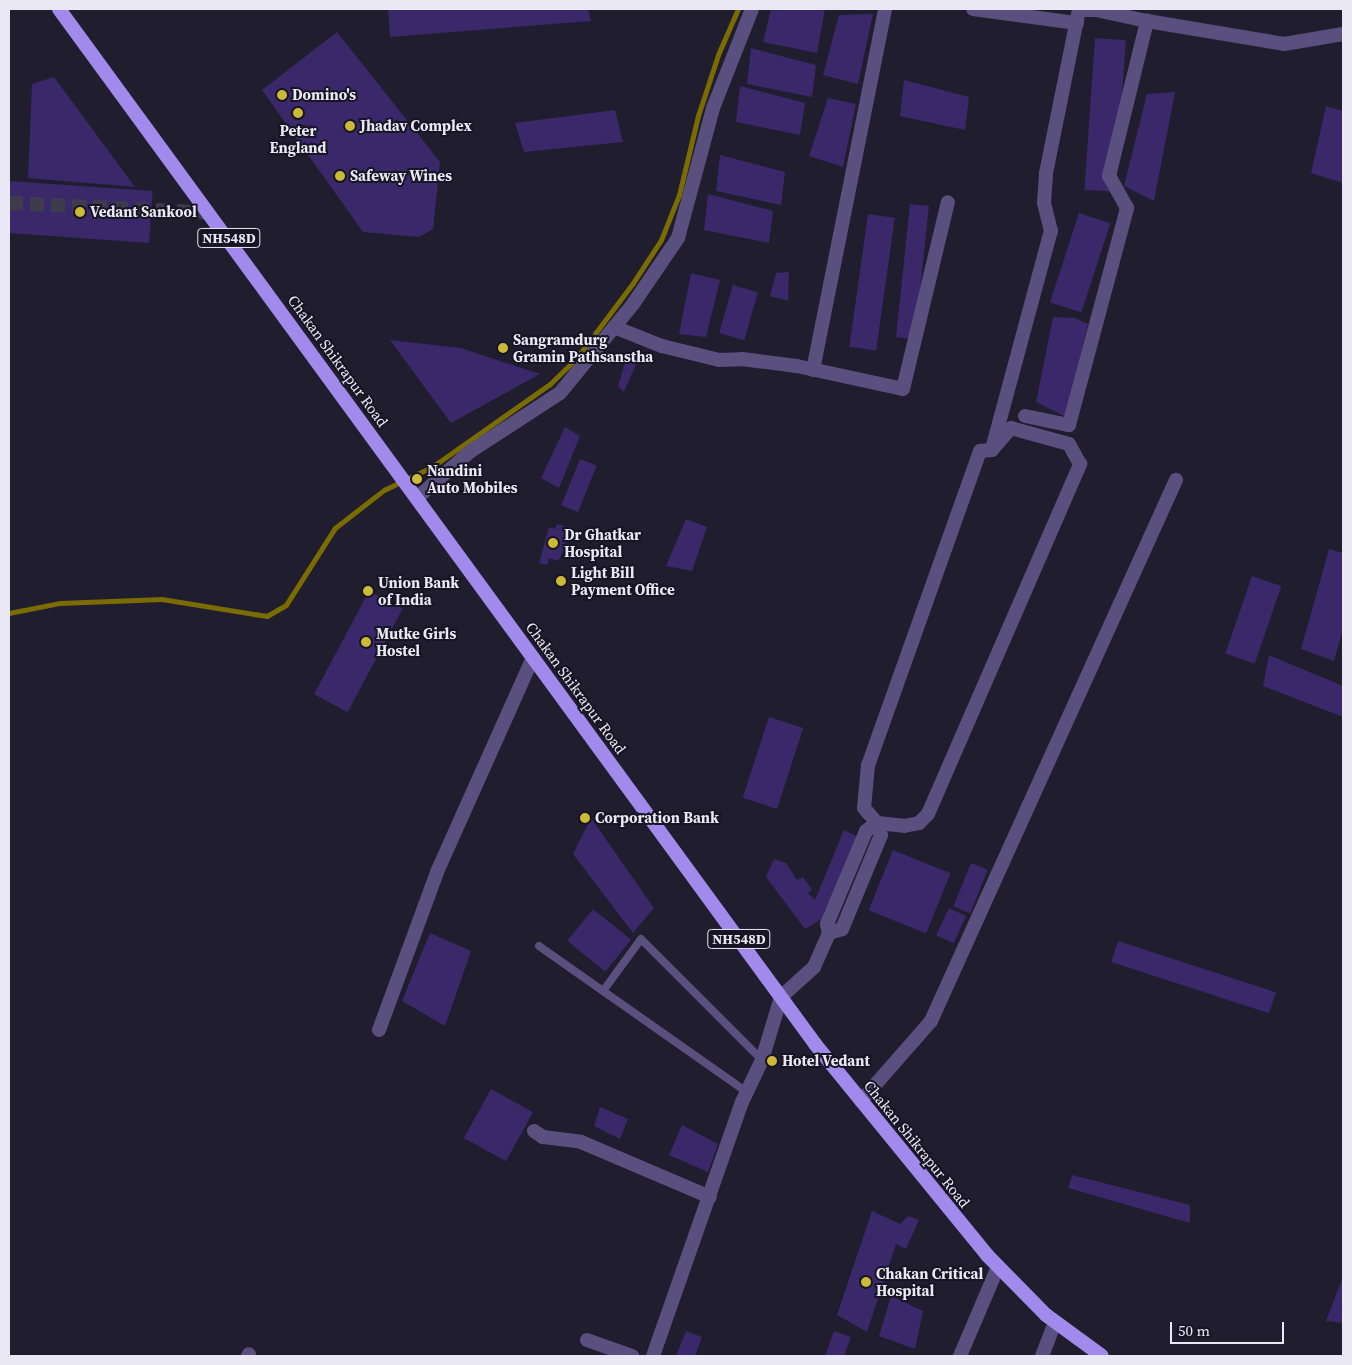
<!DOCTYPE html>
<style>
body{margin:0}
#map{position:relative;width:1352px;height:1365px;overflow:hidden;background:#201d2e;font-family:"Source Serif 4",serif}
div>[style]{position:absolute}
.stream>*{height:4.5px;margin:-2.25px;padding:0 2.25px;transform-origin:2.25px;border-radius:2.25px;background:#7a6c00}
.building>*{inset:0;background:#3b286a;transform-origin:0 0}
.minor-tunnel>*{height:14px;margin-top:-7px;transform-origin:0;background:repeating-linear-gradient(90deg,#3e3b4c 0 14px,transparent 0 21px)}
.service>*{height:8px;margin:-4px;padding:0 4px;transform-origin:4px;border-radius:4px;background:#5a5080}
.minor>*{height:14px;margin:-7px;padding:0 7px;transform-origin:7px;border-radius:7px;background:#5a5080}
.trunk>*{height:14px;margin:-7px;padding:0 7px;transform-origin:7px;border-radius:7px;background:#a18aec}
.dots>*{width:14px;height:14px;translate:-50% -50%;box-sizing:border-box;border:2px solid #171424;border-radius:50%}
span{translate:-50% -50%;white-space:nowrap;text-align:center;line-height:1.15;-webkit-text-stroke:4px #171424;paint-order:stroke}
.shield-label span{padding:1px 4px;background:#171424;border:1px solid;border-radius:4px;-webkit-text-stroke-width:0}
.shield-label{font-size:14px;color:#eae8f4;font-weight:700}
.poi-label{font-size:15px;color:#eae8f4;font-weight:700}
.left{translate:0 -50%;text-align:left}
.street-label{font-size:15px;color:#eae8f4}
.frame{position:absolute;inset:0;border:10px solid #eae8f4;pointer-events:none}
.scale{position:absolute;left:1170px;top:1322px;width:114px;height:22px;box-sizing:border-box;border:2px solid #eae8f4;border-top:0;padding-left:6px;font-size:15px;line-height:18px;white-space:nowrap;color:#eae8f4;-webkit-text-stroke:4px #171424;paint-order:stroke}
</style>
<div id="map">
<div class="stream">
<div style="left:9px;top:613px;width:52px;rotate:-11.1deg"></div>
<div style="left:60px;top:603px;width:102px;rotate:-2.2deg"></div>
<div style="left:162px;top:599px;width:106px;rotate:9.2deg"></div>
<div style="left:267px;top:616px;width:22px;rotate:-30deg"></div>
<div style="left:286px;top:605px;width:91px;rotate:-57.5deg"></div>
<div style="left:335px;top:528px;width:62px;rotate:-37.8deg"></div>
<div style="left:384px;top:490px;width:53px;rotate:-25.6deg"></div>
<div style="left:432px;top:467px;width:144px;rotate:-35.1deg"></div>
<div style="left:550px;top:384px;width:36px;rotate:-44deg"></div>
<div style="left:576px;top:359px;width:95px;rotate:-53.1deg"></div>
<div style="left:633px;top:283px;width:51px;rotate:-56.9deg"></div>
<div style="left:661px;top:240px;width:48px;rotate:-68.2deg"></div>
<div style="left:679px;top:195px;width:81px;rotate:-76.5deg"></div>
<div style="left:698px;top:116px;width:64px;rotate:-71.8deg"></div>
<div style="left:718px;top:55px;width:50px;rotate:-66.5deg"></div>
</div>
<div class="building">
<div style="clip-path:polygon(388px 9px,588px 9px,591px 21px,390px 37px)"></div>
<div style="clip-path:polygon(771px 9px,825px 9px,817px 53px,763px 42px)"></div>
<div style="clip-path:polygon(873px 14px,858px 84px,823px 75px,839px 15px)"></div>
<div style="clip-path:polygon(337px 32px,440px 162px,433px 229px,419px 237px,363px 232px,262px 90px)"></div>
<div style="left:1095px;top:38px;width:31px;height:152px;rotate:4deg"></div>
<div style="clip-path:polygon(751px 48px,816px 65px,812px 97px,747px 84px)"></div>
<div style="clip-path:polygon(54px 77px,135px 187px,28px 178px,32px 84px)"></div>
<div style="clip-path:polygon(904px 80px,969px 97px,965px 130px,900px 116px)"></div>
<div style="clip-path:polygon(740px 86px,805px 103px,800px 135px,736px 122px)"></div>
<div style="clip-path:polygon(1175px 92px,1154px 201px,1124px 186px,1147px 94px)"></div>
<div style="clip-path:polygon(828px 98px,856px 104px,843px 167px,809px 156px)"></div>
<div style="clip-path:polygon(1326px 106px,1343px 111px,1343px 183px,1311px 173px)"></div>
<div style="clip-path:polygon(615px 110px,623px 142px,524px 152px,515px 123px)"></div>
<div style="clip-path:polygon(720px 155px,785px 172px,781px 205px,716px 191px)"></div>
<div style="left:9px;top:181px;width:144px;height:52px;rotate:4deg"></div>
<div style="clip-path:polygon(708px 194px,773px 211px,769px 243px,704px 230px)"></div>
<div style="left:910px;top:204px;width:19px;height:134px;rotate:6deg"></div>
<div style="left:1079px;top:213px;width:33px;height:94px;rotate:18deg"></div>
<div style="left:868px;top:214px;width:27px;height:134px;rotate:8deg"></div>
<div style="clip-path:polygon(789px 272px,788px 301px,770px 296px,776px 273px)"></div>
<div style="clip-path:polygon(691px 273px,720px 280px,706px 337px,679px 334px)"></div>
<div style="left:733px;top:285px;width:26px;height:50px;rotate:16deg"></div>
<div style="clip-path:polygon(1053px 317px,1075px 318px,1088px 324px,1066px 417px,1036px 402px)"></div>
<div style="clip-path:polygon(390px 340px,461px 348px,540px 374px,451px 423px)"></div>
<div style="clip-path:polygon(627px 357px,637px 362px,624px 392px,618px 386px)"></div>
<div style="clip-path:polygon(565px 427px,580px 436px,559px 488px,541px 478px)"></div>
<div style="left:580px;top:459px;width:18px;height:50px;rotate:22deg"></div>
<div style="clip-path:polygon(686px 519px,707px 527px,692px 571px,666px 566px)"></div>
<div style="clip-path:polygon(557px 524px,570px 528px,561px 556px,558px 561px,549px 558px,547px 565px,539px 563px,549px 527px,555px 529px)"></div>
<div style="clip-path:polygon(1329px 549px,1343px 553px,1343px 629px,1334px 661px,1301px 649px)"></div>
<div style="left:1252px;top:576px;width:31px;height:82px;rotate:19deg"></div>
<div style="left:369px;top:591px;width:38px;height:117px;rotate:28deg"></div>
<div style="clip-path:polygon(1269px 655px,1343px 686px,1343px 717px,1263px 686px)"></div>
<div style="left:769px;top:717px;width:36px;height:85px;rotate:18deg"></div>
<div style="clip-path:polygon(591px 818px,654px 908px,633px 933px,573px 854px)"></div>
<div style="clip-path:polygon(844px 830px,860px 838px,829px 912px,824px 910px,825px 917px,805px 929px,766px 877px,774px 859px,786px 863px,797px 880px,803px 877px,812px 890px,808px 893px,815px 900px)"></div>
<div style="left:893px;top:850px;width:62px;height:65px;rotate:22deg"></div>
<div style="left:971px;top:863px;width:18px;height:47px;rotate:22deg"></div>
<div style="left:949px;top:908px;width:19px;height:30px;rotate:25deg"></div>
<div style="left:593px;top:909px;width:49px;height:41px;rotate:39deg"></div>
<div style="clip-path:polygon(430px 933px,471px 951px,445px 1026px,402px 1001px)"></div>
<div style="left:1118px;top:941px;width:166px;height:22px;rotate:18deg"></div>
<div style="left:491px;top:1089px;width:48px;height:56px;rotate:29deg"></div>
<div style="clip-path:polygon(600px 1107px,628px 1119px,620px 1139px,594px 1126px)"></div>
<div style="clip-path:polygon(682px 1125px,718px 1144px,708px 1172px,669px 1155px)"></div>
<div style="clip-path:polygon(1072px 1175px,1190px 1205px,1190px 1223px,1068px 1188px)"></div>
<div style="clip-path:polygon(872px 1211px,900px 1224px,908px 1216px,919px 1220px,906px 1249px,896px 1244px,867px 1332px,837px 1315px)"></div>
<div style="clip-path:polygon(1343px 1277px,1343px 1323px,1326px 1321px)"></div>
<div style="clip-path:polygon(891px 1296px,923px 1311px,915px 1349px,879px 1336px)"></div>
<div style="clip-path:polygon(686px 1331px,702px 1337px,695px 1356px,676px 1356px)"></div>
<div style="clip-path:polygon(834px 1331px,851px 1337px,844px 1356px,825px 1356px)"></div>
</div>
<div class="minor-tunnel">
<div style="left:9px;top:203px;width:201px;rotate:2.8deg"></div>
</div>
<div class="service">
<div style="left:539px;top:946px;width:254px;rotate:35.1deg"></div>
<div style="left:603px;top:991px;width:64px;rotate:-53.8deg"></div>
<div style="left:641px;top:939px;width:171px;rotate:45deg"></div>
</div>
<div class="minor">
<div style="left:973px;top:9px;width:105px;rotate:7.7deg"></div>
<div style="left:614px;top:327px;width:52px;rotate:21.6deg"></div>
<div style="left:662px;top:346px;width:59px;rotate:13.8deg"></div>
<div style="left:719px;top:360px;width:23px;rotate:-2deg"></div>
<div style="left:742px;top:359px;width:55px;rotate:7.3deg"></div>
<div style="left:797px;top:366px;width:108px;rotate:12.2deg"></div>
<div style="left:903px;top:389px;width:192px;rotate:-76.5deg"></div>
<div style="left:813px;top:370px;width:368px;rotate:-78.7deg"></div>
<div style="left:1025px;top:416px;width:45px;rotate:11.6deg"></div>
<div style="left:1069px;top:425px;width:225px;rotate:-75deg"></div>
<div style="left:1127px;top:208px;width:37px;rotate:-119deg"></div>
<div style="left:1109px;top:176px;width:160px;rotate:-76.2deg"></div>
<div style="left:1147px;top:21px;width:139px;rotate:9.5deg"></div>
<div style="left:1284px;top:44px;width:60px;rotate:-9.6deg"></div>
<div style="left:992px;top:449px;width:226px;rotate:-74.9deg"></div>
<div style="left:1051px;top:231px;width:29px;rotate:-104deg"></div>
<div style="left:1044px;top:203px;width:30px;rotate:-86deg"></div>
<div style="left:1046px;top:173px;width:166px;rotate:-78.6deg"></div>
<div style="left:1079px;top:10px;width:17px"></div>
<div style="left:1096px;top:10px;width:52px;rotate:12.2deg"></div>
<div style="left:418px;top:497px;width:70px;rotate:-41deg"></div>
<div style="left:471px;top:451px;width:106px;rotate:-33.1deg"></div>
<div style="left:560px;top:393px;width:115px;rotate:-50.6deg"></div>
<div style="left:633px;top:304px;width:80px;rotate:-55.7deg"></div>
<div style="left:678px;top:238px;width:135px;rotate:-74.9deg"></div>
<div style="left:713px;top:108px;width:106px;rotate:-68.5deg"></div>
<div style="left:379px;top:1030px;width:168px;rotate:-69.8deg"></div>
<div style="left:437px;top:872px;width:235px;rotate:-65.9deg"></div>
<div style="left:861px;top:1101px;width:106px;rotate:-48.8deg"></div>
<div style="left:931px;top:1021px;width:594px;rotate:-65.64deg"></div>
<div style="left:534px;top:1131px;width:11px;rotate:34deg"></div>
<div style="left:543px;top:1137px;width:38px;rotate:7deg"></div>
<div style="left:581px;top:1142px;width:140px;rotate:23.1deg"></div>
<div style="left:587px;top:1340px;width:48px;rotate:19.6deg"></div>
<div style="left:248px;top:1356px;width:2px;rotate:-63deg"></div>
<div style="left:653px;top:1356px;width:269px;rotate:-70.7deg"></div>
<div style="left:742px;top:1102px;width:47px;rotate:-64.5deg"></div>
<div style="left:762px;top:1060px;width:66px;rotate:-73.2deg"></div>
<div style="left:781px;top:997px;width:45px;rotate:-42.3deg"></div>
<div style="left:814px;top:967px;width:37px;rotate:-66deg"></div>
<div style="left:829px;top:933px;width:9px;rotate:-103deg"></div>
<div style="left:827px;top:924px;width:101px;rotate:-67.2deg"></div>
<div style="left:866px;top:831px;width:14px;rotate:-36deg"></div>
<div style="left:877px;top:823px;width:27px;rotate:6deg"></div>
<div style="left:904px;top:826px;width:15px;rotate:-11deg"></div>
<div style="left:919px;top:823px;width:13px;rotate:-45deg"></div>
<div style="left:928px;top:814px;width:382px;rotate:-66.5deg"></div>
<div style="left:1080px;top:464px;width:23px;rotate:-119deg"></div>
<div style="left:1069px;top:444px;width:60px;rotate:-164.6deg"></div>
<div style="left:1011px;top:428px;width:29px;rotate:131deg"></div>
<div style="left:992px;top:450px;width:12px;rotate:175deg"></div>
<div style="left:980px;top:451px;width:333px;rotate:109.6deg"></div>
<div style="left:868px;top:765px;width:43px;rotate:95.3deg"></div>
<div style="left:864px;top:808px;width:20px;rotate:49deg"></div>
<div style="left:877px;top:823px;width:13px;rotate:72deg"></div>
<div style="left:881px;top:835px;width:102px;rotate:112.5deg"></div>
<div style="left:842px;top:929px;width:14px;rotate:163deg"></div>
<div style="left:960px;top:1356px;width:97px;rotate:-66.9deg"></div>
<div style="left:1042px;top:1356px;width:36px;rotate:-69deg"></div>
</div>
<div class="trunk">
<div style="left:59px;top:9px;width:1282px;rotate:53.85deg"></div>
<div style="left:815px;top:1044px;width:272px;rotate:50.8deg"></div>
<div style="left:987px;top:1255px;width:84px;rotate:45.5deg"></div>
<div style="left:1046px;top:1315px;width:69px;rotate:36.2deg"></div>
</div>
<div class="dots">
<div style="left:282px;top:95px;background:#ccb938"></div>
<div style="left:298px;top:113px;background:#ccb938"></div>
<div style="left:350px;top:126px;background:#ccb938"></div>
<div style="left:340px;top:176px;background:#ccb938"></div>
<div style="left:80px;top:212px;background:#ccb938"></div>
<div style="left:503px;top:348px;background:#ccb938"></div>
<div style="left:417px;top:479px;background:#ccb938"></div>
<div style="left:553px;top:543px;background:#ccb938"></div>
<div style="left:561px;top:581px;background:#ccb938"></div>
<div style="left:368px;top:591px;background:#ccb938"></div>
<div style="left:366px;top:642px;background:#ccb938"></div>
<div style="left:585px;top:818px;background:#ccb938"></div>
<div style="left:772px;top:1061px;background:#ccb938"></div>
<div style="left:866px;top:1282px;background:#ccb938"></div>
</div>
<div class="shield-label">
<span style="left:229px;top:238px">NH548D</span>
<span style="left:739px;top:939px">NH548D</span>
</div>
<div class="poi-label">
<span class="left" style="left:292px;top:95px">Domino's</span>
<span class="left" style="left:360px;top:126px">Jhadav Complex</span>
<span style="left:298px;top:139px">Peter<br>England</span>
<span class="left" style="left:350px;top:176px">Safeway Wines</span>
<span class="left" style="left:90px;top:212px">Vedant Sankool</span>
<span class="left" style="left:513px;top:348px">Sangramdurg<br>Gramin Pathsanstha</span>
<span class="left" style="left:427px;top:479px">Nandini<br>Auto Mobiles</span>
<span class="left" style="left:564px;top:543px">Dr Ghatkar<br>Hospital</span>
<span class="left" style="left:571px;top:581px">Light Bill<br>Payment Office</span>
<span class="left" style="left:378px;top:591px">Union Bank<br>of India</span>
<span class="left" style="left:376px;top:642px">Mutke Girls<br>Hostel</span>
<span class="left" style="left:595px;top:818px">Corporation Bank</span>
<span class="left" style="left:782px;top:1061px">Hotel Vedant</span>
<span class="left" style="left:876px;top:1282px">Chakan Critical<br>Hospital</span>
</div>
<div class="street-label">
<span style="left:338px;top:361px;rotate:54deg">Chakan Shikrapur Road</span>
<span style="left:576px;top:688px;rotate:54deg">Chakan Shikrapur Road</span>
<span style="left:917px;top:1144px;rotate:51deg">Chakan Shikrapur Road</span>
</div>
<div class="frame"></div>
<div class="scale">50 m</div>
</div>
